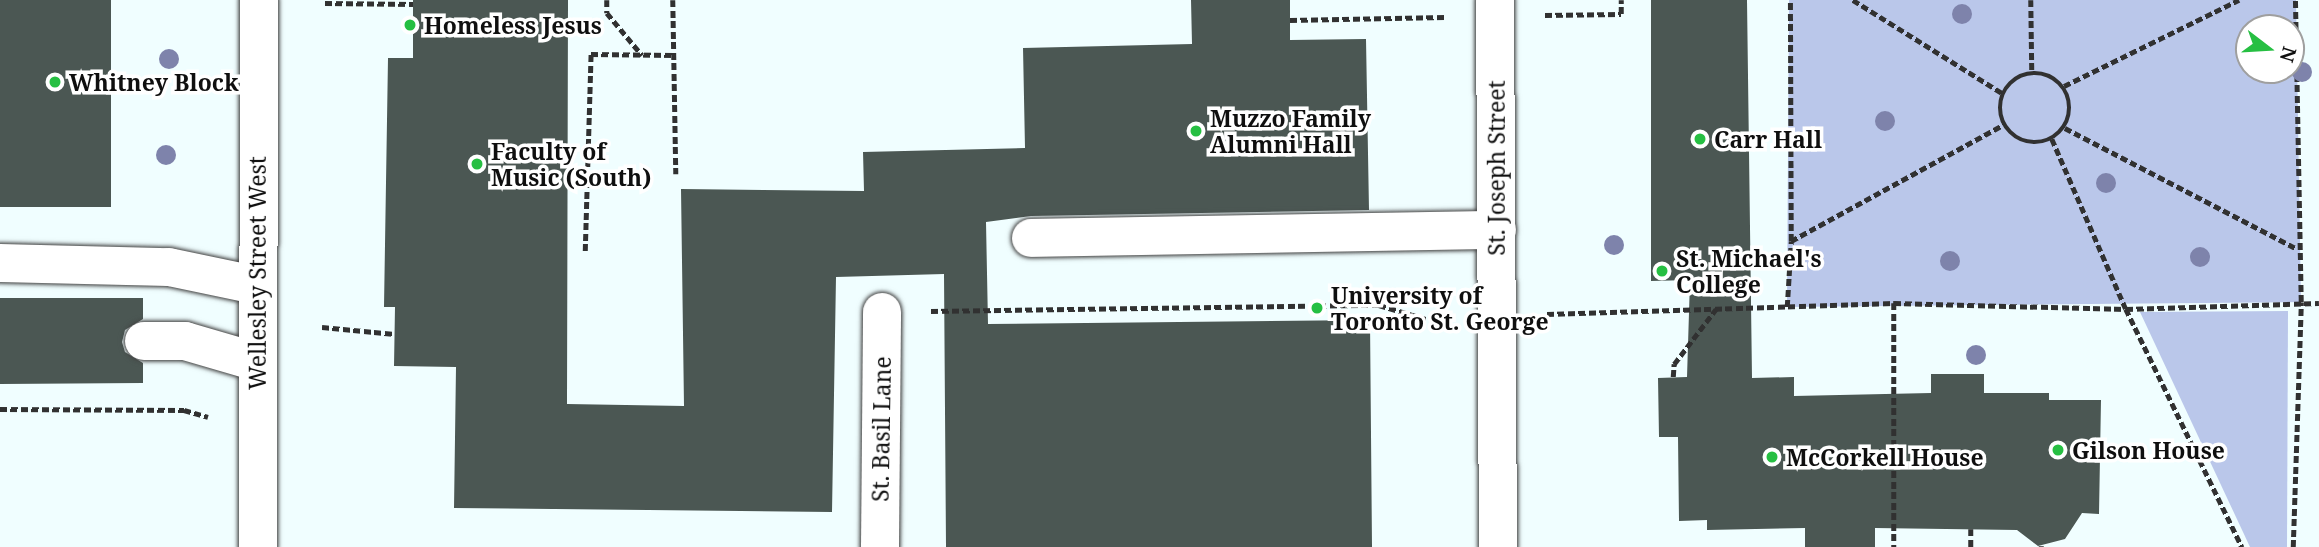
<!DOCTYPE html>
<style>
body{margin:0}
#map{position:relative;width:2319px;height:547px;overflow:hidden;background:#f0feff;font-family:"Noto Serif",serif}
div>[style]{position:absolute}
.green>*{inset:0;background:#bac7ea}
.building>*{inset:0;background:#4b5753;transform-origin:0 0}
.path>*{height:4.5px;margin-top:-2.25px;transform-origin:0;background:repeating-linear-gradient(90deg,#313131 0 7px,transparent 0 10.5px)}
.path>.ring{margin:-2.25px;padding:0;box-sizing:content-box;background:none;border:4.5px solid #313131;border-radius:50%}
.roads{filter:drop-shadow(0 0 2px #424242) drop-shadow(0 0 2px #424242)}
.minor>*{height:38px;margin:-19px;padding:0 19px;transform-origin:19px;border-radius:19px;background:#fff}
.trees>*{width:20px;height:20px;margin:-10px;border-radius:50%;background:#7e83ab}
.dots>*{width:19px;height:19px;translate:-50% -50%;box-sizing:border-box;border:4px solid #fff;border-radius:50%}
span{translate:-50% -50%;white-space:nowrap;text-align:center;line-height:1.15;-webkit-text-stroke:7px #fff;paint-order:stroke}
.poi-label{font-size:23px;color:#0f0f0f;font-weight:700}
.left{translate:0 -50%;text-align:left}
.street-label{font-size:23px;color:#0f0f0f}
.north{position:absolute;left:2235px;top:14px;width:70px;height:70px;box-sizing:border-box;background:#fff;border:2px solid #9f9f9f;border-radius:50%;rotate:107deg;font-size:19px;font-weight:700;line-height:28px;text-align:center;color:#0f0f0f}
.north::after{content:'';display:block;margin:auto;width:24px;height:32px;background:#26bf42;clip-path:polygon(50% 0,100% 100%,50% 72%,0 100%)}
</style>
<div id="map">
<div class="green">
<div style="clip-path:polygon(evenodd,1789px 0,2296px 0,2301px 302px,1787px 307px,1789px 0,2291px 28px,2291px 70px,2249px 70px,2249px 28px,2291px 28px)"></div>
<div style="clip-path:polygon(2288px 311px,2287px 547px,2250px 547px,2140px 312px)"></div>
</div>
<div class="building">
<div style="left:0;top:0;width:111px;height:207px"></div>
<div style="clip-path:polygon(413px 0,568px 0,567px 404px,684px 406px,681px 189px,864px 191px,863px 152px,1025px 148px,1023px 48px,1192px 44px,1191px 0,1290px 0,1290px 40px,1366px 39px,1369px 210px,1031px 216px,986px 222px,988px 324px,1370px 320px,1372px 547px,946px 547px,944px 274px,836px 277px,832px 512px,454px 508px,456px 367px,394px 366px,395px 307px,384px 307px,388px 58px,413px 58px)"></div>
<div style="clip-path:polygon(1651px 0,1747px 0,1752px 378px,1794px 377px,1794px 396px,1931px 393px,1931px 374px,1984px 374px,1984px 393px,2049px 393px,2049px 400px,2101px 400px,2099px 514px,2082px 513px,2065px 539px,2038px 546px,2017px 530px,1875px 528px,1875px 547px,1805px 547px,1805px 528px,1707px 530px,1707px 520px,1679px 521px,1678px 437px,1659px 437px,1658px 378px,1687px 377px,1690px 280px,1651px 281px)"></div>
<div style="clip-path:polygon(0 298px,143px 298px,143px 319px,125px 330px,122px 342px,125px 352px,143px 363px,143px 383px,0 384px)"></div>
</div>
<div class="path">
<div style="left:607px;top:0;width:13px;rotate:90deg"></div>
<div style="left:607px;top:13px;width:55px;rotate:50.2deg"></div>
<div style="left:673px;top:0;width:174px;rotate:89deg"></div>
<div style="left:1853px;top:0;width:176px;rotate:32deg"></div>
<div style="left:2031px;top:0;width:72px;rotate:89.2deg"></div>
<div style="left:325px;top:3px;width:88px;rotate:0.7deg"></div>
<div style="left:1545px;top:15px;width:76px;rotate:-0.8deg"></div>
<div style="left:1621px;top:14px;width:14px;rotate:-90deg"></div>
<div style="left:1290px;top:20px;width:155px;rotate:-1.1deg"></div>
<div class="ring" style="left:2000px;top:73px;width:65.5px;height:65.5px"></div>
<div style="left:2064px;top:86px;width:195px;rotate:-26.2deg"></div>
<div style="left:2065px;top:128px;width:262px;rotate:27.5deg"></div>
<div style="left:2052px;top:139px;width:185px;rotate:66.5deg"></div>
<div style="left:2126px;top:309px;width:265px;rotate:64deg"></div>
<div style="left:1791px;top:241px;width:242px;rotate:-28.7deg"></div>
<div style="left:585px;top:251px;width:197px;rotate:-88.3deg"></div>
<div style="left:591px;top:54px;width:83px;rotate:0.7deg"></div>
<div style="left:1894px;top:303px;width:244px;rotate:90deg"></div>
<div style="left:1787px;top:307px;width:66px;rotate:-86.5deg"></div>
<div style="left:1791px;top:241px;width:241px;rotate:-90.2deg"></div>
<div style="left:931px;top:311px;width:448px;rotate:-0.8deg"></div>
<div style="left:1379px;top:305px;width:52px;rotate:16.7deg"></div>
<div style="left:1547px;top:314px;width:347px;rotate:-1.8deg"></div>
<div style="left:1894px;top:303px;width:232px;rotate:1.5deg"></div>
<div style="left:2126px;top:309px;width:193px;rotate:-1.8deg"></div>
<div style="left:322px;top:327px;width:73px;rotate:5.5deg"></div>
<div style="left:1673px;top:377px;width:13px;rotate:-86deg"></div>
<div style="left:1674px;top:364px;width:69px;rotate:-52.6deg"></div>
<div style="left:0;top:409px;width:184px;rotate:0.3deg"></div>
<div style="left:184px;top:410px;width:25px;rotate:16deg"></div>
<div style="left:1971px;top:529px;width:18px;rotate:90deg"></div>
<div style="left:2041px;top:547px;width:1px;rotate:-90deg"></div>
<div style="left:2293px;top:547px;width:245px;rotate:-88.1deg"></div>
<div style="left:2301px;top:302px;width:302px;rotate:-91.1deg"></div>
</div>
<div class="roads">
<div class="minor">
<div style="left:1495px;top:0;width:547px;rotate:89.69deg"></div>
<div style="left:1031px;top:238px;width:466px;rotate:-1deg"></div>
<div style="left:0;top:263px;width:169px;rotate:1.4deg"></div>
<div style="left:169px;top:267px;width:88px;rotate:11.8deg"></div>
<div style="left:144px;top:341px;width:41px"></div>
<div style="left:185px;top:341px;width:75px;rotate:16.3deg"></div>
<div style="left:258px;top:547px;width:547px;rotate:-89.9deg"></div>
<div style="left:880px;top:547px;width:235px;rotate:-89.5deg"></div>
</div>
</div>
<div class="trees">
<div style="left:1962px;top:14px"></div>
<div style="left:169px;top:59px"></div>
<div style="left:2302px;top:72px"></div>
<div style="left:1885px;top:121px"></div>
<div style="left:166px;top:155px"></div>
<div style="left:2106px;top:183px"></div>
<div style="left:1614px;top:245px"></div>
<div style="left:2200px;top:257px"></div>
<div style="left:1950px;top:261px"></div>
<div style="left:1976px;top:355px"></div>
</div>
<div class="dots">
<div style="left:410px;top:25px;background:#26bf42"></div>
<div style="left:55px;top:82px;background:#26bf42"></div>
<div style="left:1196px;top:131px;background:#26bf42"></div>
<div style="left:1700px;top:139px;background:#26bf42"></div>
<div style="left:477px;top:164px;background:#26bf42"></div>
<div style="left:1662px;top:271px;background:#26bf42"></div>
<div style="left:1317px;top:308px;background:#26bf42"></div>
<div style="left:2058px;top:450px;background:#26bf42"></div>
<div style="left:1772px;top:457px;background:#26bf42"></div>
</div>
<div class="poi-label">
<span class="left" style="left:424px;top:25px">Homeless Jesus</span>
<span class="left" style="left:69px;top:82px">Whitney Block</span>
<span class="left" style="left:1210px;top:131px">Muzzo Family<br>Alumni Hall</span>
<span class="left" style="left:1714px;top:139px">Carr Hall</span>
<span class="left" style="left:491px;top:164px">Faculty of<br>Music (South)</span>
<span class="left" style="left:1676px;top:271px">St. Michael's<br>College</span>
<span class="left" style="left:1331px;top:308px">University of<br>Toronto St. George</span>
<span class="left" style="left:2072px;top:450px">Gilson House</span>
<span class="left" style="left:1786px;top:457px">McCorkell House</span>
</div>
<div class="street-label">
<span style="left:1496px;top:168px;rotate:-90deg">St. Joseph Street</span>
<span style="left:257px;top:273px;rotate:-90deg">Wellesley Street West</span>
<span style="left:881px;top:429px;rotate:-89deg">St. Basil Lane</span>
</div>
<div class="north">N</div>
</div>
